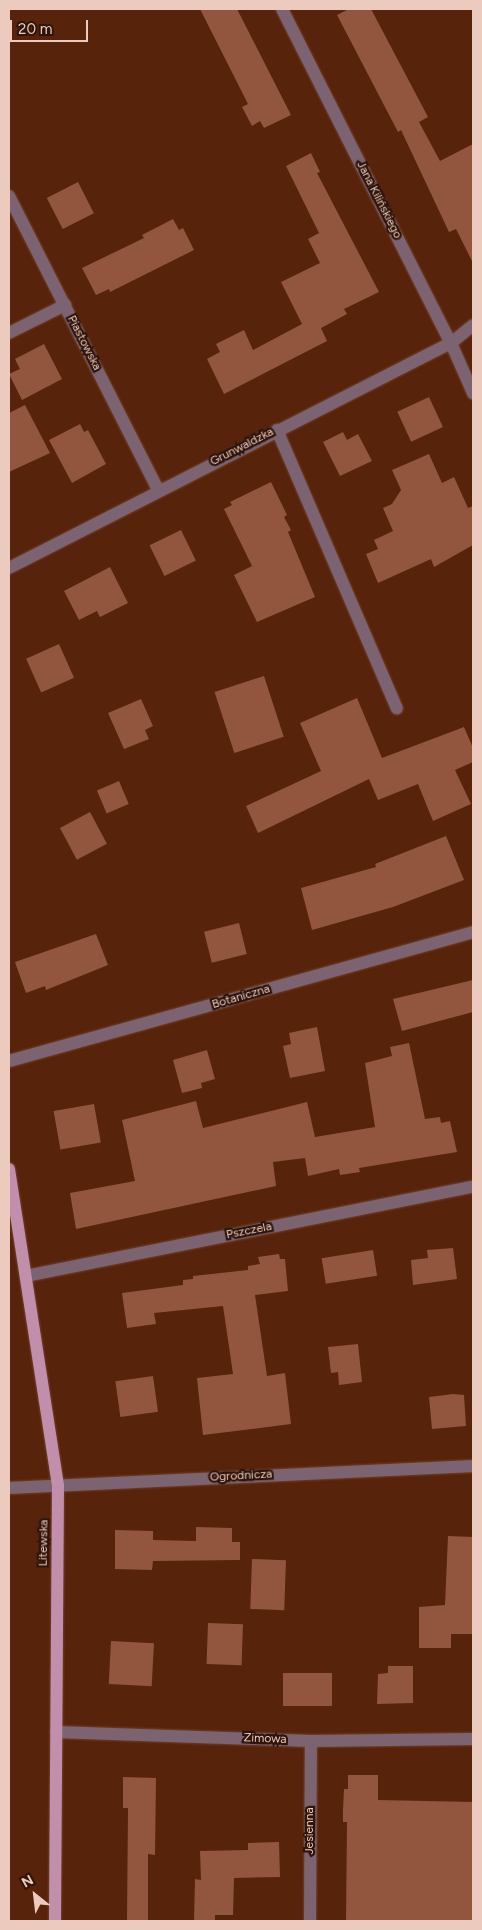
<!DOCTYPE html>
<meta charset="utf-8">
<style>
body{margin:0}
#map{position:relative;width:482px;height:1930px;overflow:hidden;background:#57230a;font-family:Figtree,sans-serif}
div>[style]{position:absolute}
.building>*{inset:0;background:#92563e;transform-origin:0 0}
.roads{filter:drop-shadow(0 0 1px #72412a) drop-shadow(0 0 1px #72412a)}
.minor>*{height:12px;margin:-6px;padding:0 6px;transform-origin:6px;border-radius:6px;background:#7b6371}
.major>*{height:12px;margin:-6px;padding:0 6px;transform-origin:6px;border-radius:6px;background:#c18fac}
span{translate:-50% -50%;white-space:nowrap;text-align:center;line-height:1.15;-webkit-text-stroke:4.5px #2d150b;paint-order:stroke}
.street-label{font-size:12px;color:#eccabd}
.frame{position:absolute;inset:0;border:10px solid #eccabd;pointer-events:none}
.north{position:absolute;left:10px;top:1870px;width:50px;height:50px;-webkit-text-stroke:4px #2d150b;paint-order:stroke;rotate:331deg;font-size:14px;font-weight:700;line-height:20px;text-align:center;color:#eccabd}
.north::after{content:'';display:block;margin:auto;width:18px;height:22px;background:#eccabd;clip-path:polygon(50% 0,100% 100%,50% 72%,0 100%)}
.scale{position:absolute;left:10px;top:20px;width:78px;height:22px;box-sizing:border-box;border:2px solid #eccabd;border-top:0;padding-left:6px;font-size:15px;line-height:18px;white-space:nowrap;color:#eccabd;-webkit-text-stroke:4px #2d150b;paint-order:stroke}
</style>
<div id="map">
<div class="building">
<div style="clip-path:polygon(200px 9px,237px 9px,291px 115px,264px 128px,260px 121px,252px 126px,242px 107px,248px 104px)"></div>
<div style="clip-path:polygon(349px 9px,371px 9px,428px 117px,419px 122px,440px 161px,473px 144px,473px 263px,456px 229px,449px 232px,401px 130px,398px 132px,337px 15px)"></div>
<div style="clip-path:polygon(311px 153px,320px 172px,317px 173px,379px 292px,344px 309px,347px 314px,321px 328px,327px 341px,224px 394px,207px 359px,220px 352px,216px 344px,244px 330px,253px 350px,302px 324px,281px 282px,320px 263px,308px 239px,319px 233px,286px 166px)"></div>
<div style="left:78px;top:182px;width:35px;height:35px;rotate:63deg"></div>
<div style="clip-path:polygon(173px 219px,179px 230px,183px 228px,194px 250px,110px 292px,109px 289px,96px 295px,82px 268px,144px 238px,142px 235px)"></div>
<div style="clip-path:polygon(44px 344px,62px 379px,22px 400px,9px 374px,20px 369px,15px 359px)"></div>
<div style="left:429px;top:397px;width:33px;height:35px;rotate:65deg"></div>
<div style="clip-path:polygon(25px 405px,50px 453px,9px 472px,9px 413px)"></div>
<div style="clip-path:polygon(80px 424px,84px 432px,88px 430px,106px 464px,72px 483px,49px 440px)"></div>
<div style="clip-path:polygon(343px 432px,347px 440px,358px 434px,372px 461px,340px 476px,323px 442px)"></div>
<div style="clip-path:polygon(429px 454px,442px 483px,454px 477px,468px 508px,473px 506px,473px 545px,434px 567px,431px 559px,378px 583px,366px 554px,378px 549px,374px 540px,393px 531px,383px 508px,392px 504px,401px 490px,392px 470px)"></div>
<div style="clip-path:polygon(271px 482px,287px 515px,284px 517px,291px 530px,288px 532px,315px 597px,257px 622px,234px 575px,252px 566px,224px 509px,232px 505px,230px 502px)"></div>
<div style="left:181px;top:530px;width:34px;height:35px;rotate:64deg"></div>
<div style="clip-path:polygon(110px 567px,128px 603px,100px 617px,97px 611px,79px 620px,64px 591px)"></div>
<div style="left:59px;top:644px;width:37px;height:36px;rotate:66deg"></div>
<div style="left:264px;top:676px;width:64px;height:52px;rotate:72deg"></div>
<div style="clip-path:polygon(357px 698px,382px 758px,464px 727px,473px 748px,473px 762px,455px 770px,471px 804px,433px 821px,418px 784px,378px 800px,369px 779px,258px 833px,246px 806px,321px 771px,300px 723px)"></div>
<div style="clip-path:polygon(141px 699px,153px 726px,145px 730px,149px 739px,124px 749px,108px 713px)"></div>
<div style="left:119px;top:781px;width:25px;height:24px;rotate:67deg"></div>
<div style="left:90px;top:812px;width:36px;height:34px;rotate:62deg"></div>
<div style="clip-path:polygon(446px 836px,464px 880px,393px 907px,312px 930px,301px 888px,376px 867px,375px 864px)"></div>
<div style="left:239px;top:923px;width:32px;height:36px;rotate:76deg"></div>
<div style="clip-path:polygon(96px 934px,108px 965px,46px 990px,45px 986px,26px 993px,15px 962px)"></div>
<div style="clip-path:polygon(473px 980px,473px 1012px,402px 1031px,393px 999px)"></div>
<div style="clip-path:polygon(317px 1027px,325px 1071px,290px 1078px,283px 1046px,291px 1044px,289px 1033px)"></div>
<div style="clip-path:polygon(409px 1043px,425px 1119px,440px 1117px,441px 1123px,450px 1121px,457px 1152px,359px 1168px,360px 1172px,340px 1175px,339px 1169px,308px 1176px,305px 1158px,273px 1162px,276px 1186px,76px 1229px,70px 1193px,135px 1181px,122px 1120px,196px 1101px,203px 1128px,307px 1102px,315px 1137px,375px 1127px,365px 1063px,392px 1056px,390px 1047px)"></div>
<div style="clip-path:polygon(207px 1050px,215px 1079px,201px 1083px,202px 1088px,182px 1093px,173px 1060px)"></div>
<div style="left:94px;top:1104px;width:39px;height:41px;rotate:80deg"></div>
<div style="clip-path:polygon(453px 1248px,457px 1279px,413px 1285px,411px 1260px,428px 1258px,427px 1250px)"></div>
<div style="left:373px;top:1250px;width:26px;height:52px;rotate:81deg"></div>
<div style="clip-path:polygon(279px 1254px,280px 1259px,285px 1259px,288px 1291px,255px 1295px,267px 1376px,285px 1373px,291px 1424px,203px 1435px,197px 1378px,233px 1374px,223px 1306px,154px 1313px,156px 1324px,127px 1328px,122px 1293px,183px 1285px,183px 1280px,193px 1279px,193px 1276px,248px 1270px,248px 1266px,260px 1264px,258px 1257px)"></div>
<div style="clip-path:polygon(358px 1344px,362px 1382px,339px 1385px,338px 1372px,331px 1373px,328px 1347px)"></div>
<div style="left:153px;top:1376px;width:36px;height:38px;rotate:82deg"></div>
<div style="clip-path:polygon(453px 1394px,464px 1395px,466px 1426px,432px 1429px,429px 1397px)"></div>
<div style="clip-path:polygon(196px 1527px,232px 1528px,232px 1542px,240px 1542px,240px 1560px,153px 1561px,152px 1570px,115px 1569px,115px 1530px,153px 1531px,153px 1540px,196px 1541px)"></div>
<div style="clip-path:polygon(448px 1536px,473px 1537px,473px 1634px,451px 1634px,451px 1648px,419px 1648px,419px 1607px,445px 1605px)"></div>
<div style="left:252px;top:1559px;width:34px;height:50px;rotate:2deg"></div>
<div style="left:208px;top:1623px;width:35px;height:41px;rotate:2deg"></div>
<div style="left:111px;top:1641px;width:43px;height:43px;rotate:3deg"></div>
<div style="clip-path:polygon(388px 1666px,413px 1666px,413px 1703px,377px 1704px,378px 1674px,388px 1673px)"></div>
<div style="left:332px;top:1673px;width:33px;height:49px;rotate:90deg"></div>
<div style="clip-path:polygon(348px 1775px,378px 1775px,378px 1800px,473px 1802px,473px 1921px,346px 1921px,347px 1822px,343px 1822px,343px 1810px,344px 1789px,348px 1789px)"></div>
<div style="clip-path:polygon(123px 1777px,156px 1778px,155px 1855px,148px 1854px,148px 1921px,127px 1921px,128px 1808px,123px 1808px)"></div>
<div style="clip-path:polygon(279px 1842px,280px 1877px,234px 1878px,233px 1915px,215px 1915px,215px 1921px,194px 1921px,195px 1879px,201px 1880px,200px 1851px,248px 1850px,248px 1843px)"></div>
</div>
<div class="roads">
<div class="minor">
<div style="left:282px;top:9px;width:374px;rotate:63.2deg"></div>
<div style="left:451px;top:343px;width:55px;rotate:66.3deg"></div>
<div style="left:9px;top:196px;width:330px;rotate:63.1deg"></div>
<div style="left:9px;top:333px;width:63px;rotate:-26.6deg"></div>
<div style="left:277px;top:430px;width:303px;rotate:66.7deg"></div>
<div style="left:9px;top:568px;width:496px;rotate:-27deg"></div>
<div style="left:451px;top:343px;width:28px;rotate:-39deg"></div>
<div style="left:9px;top:1061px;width:482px;rotate:-15.5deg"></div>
<div style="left:26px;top:1276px;width:456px;rotate:-11.3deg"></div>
<div style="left:9px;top:1488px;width:465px;rotate:-2.7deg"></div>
<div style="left:56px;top:1732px;width:255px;rotate:2deg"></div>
<div style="left:311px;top:1741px;width:162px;rotate:-0.7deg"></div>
<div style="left:310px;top:1921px;width:180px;rotate:-89.7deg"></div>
</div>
<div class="major">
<div style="left:9px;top:1169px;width:320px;rotate:81.2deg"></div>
<div style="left:58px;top:1485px;width:436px;rotate:90.4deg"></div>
</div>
</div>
<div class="street-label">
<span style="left:379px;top:200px;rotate:63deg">Jana Kilińskiego</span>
<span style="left:84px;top:343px;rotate:63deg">Piastowska</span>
<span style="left:242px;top:447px;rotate:-27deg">Grunwaldzka</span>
<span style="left:241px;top:997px;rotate:-16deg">Botaniczna</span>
<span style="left:249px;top:1231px;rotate:-11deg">Pszczela</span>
<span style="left:241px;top:1476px;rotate:-3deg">Ogrodnicza</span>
<span style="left:44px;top:1543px;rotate:-89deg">Litewska</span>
<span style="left:265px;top:1739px;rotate:2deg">Zimowa</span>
<span style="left:310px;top:1831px;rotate:-90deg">Jesienna</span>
</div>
<div class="frame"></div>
<div class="north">N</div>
<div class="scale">20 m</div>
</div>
